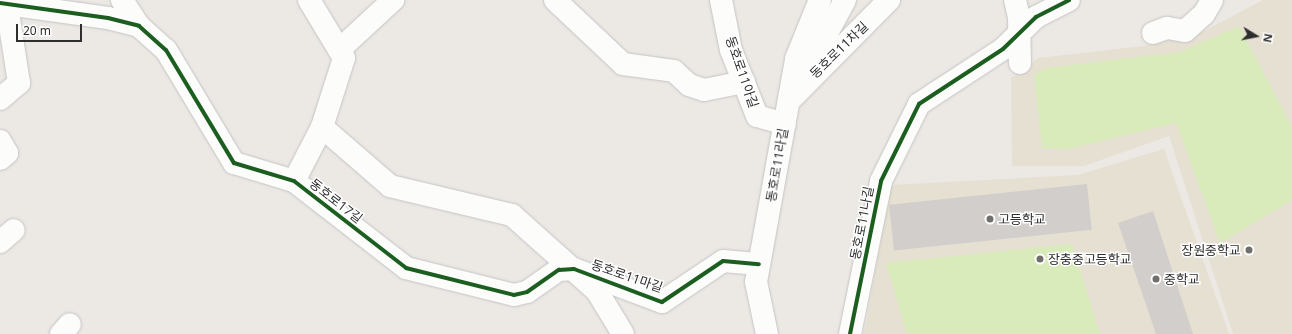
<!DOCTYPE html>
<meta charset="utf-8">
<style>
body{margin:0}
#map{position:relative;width:1292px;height:334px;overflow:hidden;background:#ece8e4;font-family:"Noto Sans","Noto Sans KR",sans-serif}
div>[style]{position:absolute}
.education>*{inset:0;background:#e6e0d3}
.pitch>*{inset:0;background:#d9eabb}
.building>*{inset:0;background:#d1cecb;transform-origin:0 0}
.roads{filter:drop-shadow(0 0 1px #c5c4c5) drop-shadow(0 0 1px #c5c4c5)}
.street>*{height:22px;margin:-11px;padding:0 11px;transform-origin:11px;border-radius:11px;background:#fcfcfb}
.cycleway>*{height:4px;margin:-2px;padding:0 2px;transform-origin:2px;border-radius:2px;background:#1b5e20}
.dots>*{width:11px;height:11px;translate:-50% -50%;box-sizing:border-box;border:2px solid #fff;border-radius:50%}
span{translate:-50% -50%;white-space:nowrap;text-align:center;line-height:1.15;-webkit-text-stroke:3px #fff;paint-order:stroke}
.street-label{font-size:13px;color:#2e2e2e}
.poi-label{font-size:13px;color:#2e2e2e}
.left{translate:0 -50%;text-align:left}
.right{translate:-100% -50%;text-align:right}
.north{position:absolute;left:1236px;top:16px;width:40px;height:40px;-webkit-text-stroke:3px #fff;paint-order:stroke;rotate:100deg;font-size:11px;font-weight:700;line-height:16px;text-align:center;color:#2e2e2e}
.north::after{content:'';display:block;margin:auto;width:14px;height:18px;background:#2e2e2e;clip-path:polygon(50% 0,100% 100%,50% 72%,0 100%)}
.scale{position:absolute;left:16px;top:24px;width:66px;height:18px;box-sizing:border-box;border:2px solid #2e2e2e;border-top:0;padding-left:5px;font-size:12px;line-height:14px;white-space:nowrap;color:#2e2e2e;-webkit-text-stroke:3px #fff;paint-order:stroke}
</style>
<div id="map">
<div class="education">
<div style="clip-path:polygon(1263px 0,1292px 0,1292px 334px,1233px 334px,1169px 136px,1084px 166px,1012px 166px,1011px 78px,1038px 58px,1143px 46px,1200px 33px)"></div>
<div style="clip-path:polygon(1164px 149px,1229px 334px,864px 334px,891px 185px,1078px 175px)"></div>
</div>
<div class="pitch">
<div style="clip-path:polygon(1239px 26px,1292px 127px,1292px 200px,1220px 243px,1176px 123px,1068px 149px,1042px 148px,1034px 74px,1046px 68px,1180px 52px)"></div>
<div style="clip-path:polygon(1072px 244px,1100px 334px,907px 334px,886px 263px)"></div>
</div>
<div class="building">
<div style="left:1087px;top:184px;width:46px;height:199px;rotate:84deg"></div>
<div style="clip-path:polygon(1153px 211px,1193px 334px,1156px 334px,1118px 223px)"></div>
</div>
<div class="roads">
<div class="street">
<div style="left:122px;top:0;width:31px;rotate:57deg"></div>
<div style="left:309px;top:0;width:68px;rotate:58.9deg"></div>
<div style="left:344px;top:58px;width:72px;rotate:107.7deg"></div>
<div style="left:322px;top:127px;width:90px;rotate:40.9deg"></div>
<div style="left:390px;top:186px;width:125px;rotate:13.4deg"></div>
<div style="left:512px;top:215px;width:114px;rotate:41.8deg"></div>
<div style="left:597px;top:291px;width:50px;rotate:58.8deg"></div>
<div style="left:555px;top:0;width:93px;rotate:43.3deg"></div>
<div style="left:623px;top:64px;width:51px;rotate:7.8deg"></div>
<div style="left:674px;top:71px;width:21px;rotate:43deg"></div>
<div style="left:689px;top:85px;width:16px;rotate:18deg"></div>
<div style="left:704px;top:90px;width:41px;rotate:-11.3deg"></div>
<div style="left:721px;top:0;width:51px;rotate:78.7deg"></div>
<div style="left:731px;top:50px;width:71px;rotate:68.5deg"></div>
<div style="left:757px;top:116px;width:29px;rotate:16deg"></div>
<div style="left:1015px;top:0;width:17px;rotate:77deg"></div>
<div style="left:1019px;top:17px;width:46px;rotate:88.8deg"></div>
<div style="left:0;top:3px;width:109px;rotate:7.9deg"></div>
<div style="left:108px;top:18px;width:32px;rotate:14deg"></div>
<div style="left:139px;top:26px;width:36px;rotate:42deg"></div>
<div style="left:166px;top:50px;width:132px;rotate:59deg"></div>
<div style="left:234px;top:163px;width:63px;rotate:16.7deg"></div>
<div style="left:294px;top:181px;width:142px;rotate:37.8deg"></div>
<div style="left:406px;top:268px;width:111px;rotate:14deg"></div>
<div style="left:514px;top:295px;width:13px;rotate:-13deg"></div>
<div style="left:527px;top:292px;width:39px;rotate:-35deg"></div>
<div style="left:559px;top:270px;width:15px;rotate:-4deg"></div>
<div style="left:574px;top:269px;width:94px;rotate:20.6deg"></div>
<div style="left:662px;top:302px;width:73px;rotate:-33.9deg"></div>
<div style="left:723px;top:261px;width:36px;rotate:5deg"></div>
<div style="left:1153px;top:33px;width:15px;rotate:-20deg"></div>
<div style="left:1167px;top:28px;width:18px;rotate:9deg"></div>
<div style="left:1185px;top:31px;width:25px;rotate:-42deg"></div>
<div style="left:1204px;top:14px;width:16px;rotate:-60deg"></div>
<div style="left:339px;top:50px;width:74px;rotate:-42.8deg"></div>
<div style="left:811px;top:73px;width:16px;rotate:-79deg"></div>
<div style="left:814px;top:57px;width:65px;rotate:-61.5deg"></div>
<div style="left:0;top:99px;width:25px;rotate:-40deg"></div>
<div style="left:19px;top:83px;width:84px;rotate:-98.9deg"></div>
<div style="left:790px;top:100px;width:141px;rotate:-45.3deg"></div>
<div style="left:0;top:141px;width:14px;rotate:60deg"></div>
<div style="left:7px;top:153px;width:9px;rotate:139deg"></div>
<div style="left:294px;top:181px;width:61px;rotate:-62.6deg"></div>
<div style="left:0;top:242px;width:18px;rotate:-41deg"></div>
<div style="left:61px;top:334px;width:13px;rotate:-48deg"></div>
<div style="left:767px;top:334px;width:53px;rotate:-101.9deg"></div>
<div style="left:756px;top:282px;width:227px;rotate:-79.8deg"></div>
<div style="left:796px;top:59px;width:64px;rotate:-67.9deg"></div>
<div style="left:850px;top:334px;width:156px;rotate:-78.5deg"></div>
<div style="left:881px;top:181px;width:86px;rotate:-63.7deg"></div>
<div style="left:919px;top:104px;width:100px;rotate:-33.2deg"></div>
<div style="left:1003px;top:49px;width:46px;rotate:-44.1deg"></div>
<div style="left:1036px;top:17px;width:37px;rotate:-27deg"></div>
</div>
</div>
<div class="cycleway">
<div style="left:0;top:3px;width:109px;rotate:7.9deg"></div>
<div style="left:108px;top:18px;width:32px;rotate:14deg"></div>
<div style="left:139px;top:26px;width:36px;rotate:42deg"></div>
<div style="left:166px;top:50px;width:132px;rotate:59deg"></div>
<div style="left:234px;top:163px;width:63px;rotate:16.7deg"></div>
<div style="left:294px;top:181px;width:142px;rotate:37.8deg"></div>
<div style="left:406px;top:268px;width:111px;rotate:14deg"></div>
<div style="left:514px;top:295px;width:13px;rotate:-13deg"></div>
<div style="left:527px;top:292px;width:39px;rotate:-35deg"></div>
<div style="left:559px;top:270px;width:15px;rotate:-4deg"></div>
<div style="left:574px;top:269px;width:94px;rotate:20.6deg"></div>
<div style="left:662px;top:302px;width:73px;rotate:-33.9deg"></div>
<div style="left:723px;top:261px;width:36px;rotate:5deg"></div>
<div style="left:850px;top:334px;width:156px;rotate:-78.5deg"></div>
<div style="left:881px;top:181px;width:86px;rotate:-63.7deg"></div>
<div style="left:919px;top:104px;width:100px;rotate:-33.2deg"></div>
<div style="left:1003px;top:49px;width:46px;rotate:-44.1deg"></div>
<div style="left:1036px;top:17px;width:37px;rotate:-27deg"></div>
</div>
<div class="dots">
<div style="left:990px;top:219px;background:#706f6e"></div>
<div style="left:1249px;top:250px;background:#706f6e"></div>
<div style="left:1040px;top:259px;background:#706f6e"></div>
<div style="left:1156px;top:279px;background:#706f6e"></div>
</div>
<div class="street-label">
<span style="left:839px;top:50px;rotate:-44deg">동호로11차길</span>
<span style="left:742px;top:72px;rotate:71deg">동호로11아길</span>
<span style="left:777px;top:165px;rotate:-80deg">동호로11라길</span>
<span style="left:336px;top:201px;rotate:38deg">동호로17길</span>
<span style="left:862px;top:223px;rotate:-79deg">동호로11나길</span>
<span style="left:627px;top:276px;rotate:19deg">동호로11마길</span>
</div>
<div class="poi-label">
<span class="left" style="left:998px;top:219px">고등학교</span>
<span class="right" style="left:1241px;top:250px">장원중학교</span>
<span class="left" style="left:1048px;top:259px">장충중고등학교</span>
<span class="left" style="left:1164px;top:279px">중학교</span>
</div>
<div class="north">N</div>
<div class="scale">20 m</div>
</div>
